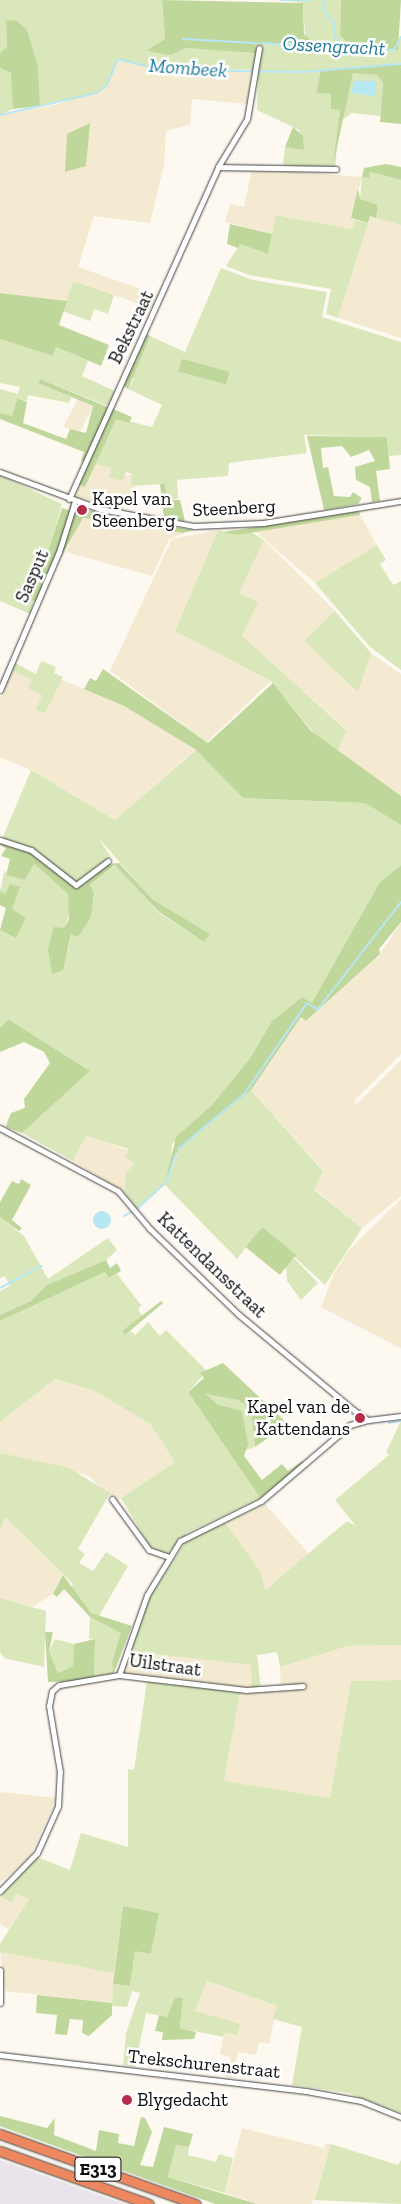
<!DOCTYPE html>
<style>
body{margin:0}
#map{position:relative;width:401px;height:2204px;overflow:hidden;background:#fef9f0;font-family:"Zilla Slab",serif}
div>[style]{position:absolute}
.industrial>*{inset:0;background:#e9e3ec}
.farmland>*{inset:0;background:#f3ead1;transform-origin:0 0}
.green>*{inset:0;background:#dae7bb}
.forest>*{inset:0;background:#c0d79b;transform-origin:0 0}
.water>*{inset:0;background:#b7e7f3}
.round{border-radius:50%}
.stream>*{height:2px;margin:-1px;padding:0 1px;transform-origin:1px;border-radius:1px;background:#b7e7f3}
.roads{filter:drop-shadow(0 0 1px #414141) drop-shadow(0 0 1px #414141)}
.minor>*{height:5px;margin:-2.5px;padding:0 2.5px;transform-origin:2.5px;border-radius:2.5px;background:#fff}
.motorway>*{height:9px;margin:-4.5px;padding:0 4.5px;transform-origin:4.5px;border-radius:4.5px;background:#ed875f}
.dots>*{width:14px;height:14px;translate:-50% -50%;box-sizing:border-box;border:2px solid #fff;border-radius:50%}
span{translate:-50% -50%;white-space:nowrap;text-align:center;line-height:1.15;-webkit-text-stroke:5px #fff;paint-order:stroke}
.shield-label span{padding:1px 4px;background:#fff;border:1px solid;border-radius:4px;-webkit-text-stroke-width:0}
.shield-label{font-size:18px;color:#0e0e0e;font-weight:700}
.street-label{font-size:19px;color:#0e0e0e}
.poi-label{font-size:19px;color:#0e0e0e}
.left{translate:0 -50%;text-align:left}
.right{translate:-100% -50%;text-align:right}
.water-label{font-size:20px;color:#1d799a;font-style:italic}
</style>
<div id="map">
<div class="industrial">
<div style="clip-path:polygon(0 2160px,124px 2204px,0 2204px)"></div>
</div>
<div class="farmland">
<div style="clip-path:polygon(evenodd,118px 59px,161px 70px,253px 69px,248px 104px,192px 99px,190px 125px,166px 131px,164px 165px,150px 223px,94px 216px,78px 267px,161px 296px,154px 309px,73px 281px,67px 301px,0 293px,0 115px,58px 104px,107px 85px,118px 59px,89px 124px,86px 166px,65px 172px,66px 160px,89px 124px)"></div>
<div style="clip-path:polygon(252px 168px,362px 177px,351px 218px,355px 220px,353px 229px,277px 215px,272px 234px,225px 222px,230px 204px,244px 207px)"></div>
<div style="clip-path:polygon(370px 216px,401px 225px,401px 338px,338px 318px)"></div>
<div style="left:78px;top:399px;width:17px;height:31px;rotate:28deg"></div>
<div style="clip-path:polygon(95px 464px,111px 468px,110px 478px,133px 474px,130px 486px,136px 487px,135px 496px,126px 495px,123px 510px,76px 497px,78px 484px,85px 486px)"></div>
<div style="clip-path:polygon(360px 515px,377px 545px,315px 583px,255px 531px)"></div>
<div style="clip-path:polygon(88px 517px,132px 525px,183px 533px,169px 539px,152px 576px,66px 552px,79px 521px)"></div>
<div style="clip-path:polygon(218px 530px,175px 631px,271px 681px,207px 742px,110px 671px,172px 539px)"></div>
<div style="clip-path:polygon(264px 540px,335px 611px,304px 641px,358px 691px,371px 653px,401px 674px,401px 796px,335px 759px,346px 729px,241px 636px,257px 602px,239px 593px)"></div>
<div style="clip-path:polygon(11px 670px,32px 680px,42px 694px,44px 713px,61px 679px,124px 706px,195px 750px,115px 820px,31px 770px,0 757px,0 698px)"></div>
<div style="clip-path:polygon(401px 922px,401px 1054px,354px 1101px,357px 1104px,401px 1060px,401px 1196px,362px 1228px,314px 1189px,323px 1170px,251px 1090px,301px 1017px,307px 1021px,380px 954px)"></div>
<div style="clip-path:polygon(86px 1136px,129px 1150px,135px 1164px,126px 1172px,124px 1192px,73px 1161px)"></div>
<div style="clip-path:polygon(401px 1199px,401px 1348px,400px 1348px,321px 1307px,334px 1273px,349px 1250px)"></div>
<div style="clip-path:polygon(55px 1379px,95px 1391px,150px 1424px,175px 1462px,116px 1501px,87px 1475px,0 1453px,0 1422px)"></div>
<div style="clip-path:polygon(265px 1504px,309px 1554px,264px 1590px,262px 1578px,225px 1523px)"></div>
<div style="clip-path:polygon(5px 1517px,63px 1575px,53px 1594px,32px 1607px,0 1598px,0 1531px)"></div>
<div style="clip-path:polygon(401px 1645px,401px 1680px,351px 1681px,330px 1798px,224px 1781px,240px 1692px,281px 1691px,280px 1667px,289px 1662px,347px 1646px)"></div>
<div style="clip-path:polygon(128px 1651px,252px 1665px,252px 1689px,125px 1674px,122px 1671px)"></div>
<div style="clip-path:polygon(0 1792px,57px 1798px,31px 1855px,0 1883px)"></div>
<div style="clip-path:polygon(16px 1894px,29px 1899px,9px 1929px,0 1924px,0 1896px,12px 1903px)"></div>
<div style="clip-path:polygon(0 1952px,114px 1973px,112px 2003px,5px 1991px)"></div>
<div style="clip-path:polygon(206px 1981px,277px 2006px,269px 2044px,259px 2042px,256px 2055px,238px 2052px,232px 2078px,226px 2077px,231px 2057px,220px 2054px,224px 2032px,195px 2011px)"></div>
<div style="clip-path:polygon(242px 2128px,324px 2148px,325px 2143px,331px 2144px,312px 2204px,257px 2204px,225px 2193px)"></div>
</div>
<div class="green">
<div style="clip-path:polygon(0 0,162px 0,165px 39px,147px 52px,157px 52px,185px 48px,256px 52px,255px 43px,258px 43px,312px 45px,305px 34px,303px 3px,280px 0,341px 0,340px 35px,345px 41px,351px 48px,395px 50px,401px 37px,401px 64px,321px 69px,316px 92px,331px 94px,340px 110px,335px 170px,283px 165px,285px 147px,304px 150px,299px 130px,257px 110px,258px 69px,161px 70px,118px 59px,107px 85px,97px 93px,40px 106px,38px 67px,6px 21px,7px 48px,0 53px)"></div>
<div style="clip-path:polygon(0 68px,11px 73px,14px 99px,13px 109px,0 115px)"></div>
<div style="clip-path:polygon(353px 73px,377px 75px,383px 83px,381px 116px,352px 113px,342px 120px)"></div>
<div style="clip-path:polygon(369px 172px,401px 180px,401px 225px,376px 218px,378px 205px,360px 199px,362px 177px,368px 178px)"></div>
<div style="clip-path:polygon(276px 215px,352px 229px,355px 220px,368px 223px,338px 318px,326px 314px,331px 289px,249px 275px,226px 266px,240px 244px,268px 254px)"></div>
<div style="clip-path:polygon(221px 268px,253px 280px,327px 292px,322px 317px,401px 342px,401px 455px,389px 456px,387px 437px,304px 435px,307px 453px,229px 463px,228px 476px,177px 480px,178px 499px,167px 500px,165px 484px,130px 486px,132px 474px,126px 472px,123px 481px,109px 478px,111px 468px,95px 464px,116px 418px,152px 427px,162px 405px,128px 389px,134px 379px,130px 376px,150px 336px,185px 352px)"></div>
<div style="clip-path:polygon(73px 281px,114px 295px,108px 314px,94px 309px,90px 321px,63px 311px)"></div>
<div style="clip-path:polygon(0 339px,53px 356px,56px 347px,88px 361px,82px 376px,115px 391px,108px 406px,40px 379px,38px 383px,71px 397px,69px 403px,28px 395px,27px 401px,17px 398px,12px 417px,0 413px,0 389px,18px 394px,20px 387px,0 383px)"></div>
<div style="clip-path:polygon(0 475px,62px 504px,30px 614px,0 601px)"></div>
<div style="clip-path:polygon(218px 530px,237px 535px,251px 532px,264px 540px,239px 593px,258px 602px,242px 636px,346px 730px,335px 759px,271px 681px,175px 631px)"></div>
<div style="clip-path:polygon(377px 545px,386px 560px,380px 564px,393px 585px,401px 581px,401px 670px,370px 647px,315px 583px)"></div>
<div style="clip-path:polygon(335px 611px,371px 653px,358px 692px,304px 641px)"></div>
<div style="clip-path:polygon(41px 661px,56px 667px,54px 673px,63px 677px,45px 713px,36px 710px,42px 695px,28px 688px,32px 680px,11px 670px,13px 662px,36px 674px)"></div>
<div style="clip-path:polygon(196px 750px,243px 798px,365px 803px,401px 825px,401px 865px,380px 882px,325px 986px,312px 1003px,302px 997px,272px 1021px,250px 1058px,212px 1105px,172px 1144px,169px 1178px,179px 1149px,251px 1090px,323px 1171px,314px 1190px,362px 1228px,325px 1285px,262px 1227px,237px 1259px,165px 1185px,137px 1209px,124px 1192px,126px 1172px,135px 1164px,125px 1157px,129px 1149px,86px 1136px,73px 1161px,22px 1133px,90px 1071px,8px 1019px,0 1028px,0 930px,16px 937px,12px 909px,0 891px,5px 869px,6px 875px,25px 880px,34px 864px,68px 894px,71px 910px,64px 928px,68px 952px,71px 934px,91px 917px,94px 893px,90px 885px,116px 865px,158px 912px,204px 942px,210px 934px,153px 901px,98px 837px,111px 857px,81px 883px,40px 853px,2px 839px,31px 770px,115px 820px)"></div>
<div style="clip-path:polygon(0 1217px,24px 1236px,48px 1279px,108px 1238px,117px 1250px,106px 1260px,47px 1285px,31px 1301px,0 1315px,0 1291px,10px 1286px,5px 1276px,0 1278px)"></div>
<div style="clip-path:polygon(294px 1258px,318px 1283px,301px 1300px,287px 1281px,286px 1267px)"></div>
<div style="clip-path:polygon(105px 1272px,109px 1278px,117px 1274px,141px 1305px,138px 1310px,143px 1316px,122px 1331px,125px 1335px,131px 1331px,135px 1335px,148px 1322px,160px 1336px,166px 1330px,207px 1371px,188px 1392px,260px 1498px,187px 1533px,167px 1554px,150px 1547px,121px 1498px,175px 1462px,150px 1424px,95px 1391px,55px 1379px,0 1422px,0 1321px)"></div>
<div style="clip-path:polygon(209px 1393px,238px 1400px,251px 1409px,255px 1447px,246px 1450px,242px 1411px,217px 1404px,206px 1397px)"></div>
<div style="clip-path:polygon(401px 1421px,401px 1645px,347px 1646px,280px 1667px,277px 1652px,257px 1655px,261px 1689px,252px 1689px,251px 1665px,128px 1651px,149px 1598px,187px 1540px,225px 1523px,260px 1571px,265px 1590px,347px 1521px,356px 1526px,335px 1500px,389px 1455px,386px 1452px)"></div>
<div style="clip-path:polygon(0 1453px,69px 1468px,110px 1493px,78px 1549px,85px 1554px,79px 1563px,93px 1571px,106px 1552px,128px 1566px,99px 1616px,91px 1613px,70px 1590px,73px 1584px,5px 1517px,0 1531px)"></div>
<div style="clip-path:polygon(0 1598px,46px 1611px,44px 1667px,4px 1658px,0 1652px)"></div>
<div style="clip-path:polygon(90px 1617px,122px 1633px,112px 1662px,113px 1675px,94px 1680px,95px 1639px,89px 1639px)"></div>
<div style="clip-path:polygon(55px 1639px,74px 1644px,73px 1666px,58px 1673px,49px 1651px)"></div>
<div style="clip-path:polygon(401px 1680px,401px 2113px,348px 2093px,292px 2085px,302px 2027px,273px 2019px,277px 2006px,207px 1981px,195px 2011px,240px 2024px,237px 2035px,225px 2032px,223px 2037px,180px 2028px,183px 1998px,175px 1997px,167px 2017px,146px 2013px,135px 2067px,123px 2065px,126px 2033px,140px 1993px,132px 1991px,127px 2007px,112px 2006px,113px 1984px,130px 1986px,135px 1950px,151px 1954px,159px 1913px,123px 1906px,114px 1973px,0 1952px,0 1944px,29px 1899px,16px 1894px,12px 1903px,0 1896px,37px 1857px,70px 1870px,81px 1833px,128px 1847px,128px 1769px,134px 1770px,147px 1681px,240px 1692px,224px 1781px,330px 1798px,351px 1681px)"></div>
<div style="clip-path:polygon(331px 2144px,398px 2165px,401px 2160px,401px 2204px,314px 2200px)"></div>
<div style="clip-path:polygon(176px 2145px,189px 2147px,188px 2155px,216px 2162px,219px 2154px,233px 2158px,225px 2193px,168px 2177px)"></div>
</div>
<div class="forest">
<div style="clip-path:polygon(162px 0,303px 3px,304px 34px,314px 43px,255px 43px,256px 53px,185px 48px,171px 55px,146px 51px,165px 39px)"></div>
<div style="clip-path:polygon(341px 0,401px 0,398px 50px,351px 48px,340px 35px)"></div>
<div style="clip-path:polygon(16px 20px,27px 30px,38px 67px,40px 106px,13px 109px,11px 73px,0 68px,0 53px,7px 47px,6px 21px)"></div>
<div style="clip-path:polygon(401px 64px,401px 124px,380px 122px,383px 83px,377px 75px,353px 73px,333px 166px,340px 110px,331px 109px,331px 94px,316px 93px,321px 69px)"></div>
<div style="clip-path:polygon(90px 123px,86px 166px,65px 172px,67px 134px)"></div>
<div style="clip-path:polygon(293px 127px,303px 136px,304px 150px,285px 147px)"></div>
<div style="clip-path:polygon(386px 164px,401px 167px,401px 180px,370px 172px,369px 178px,362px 177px,364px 168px)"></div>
<div style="clip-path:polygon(358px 189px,360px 199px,378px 205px,376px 218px,370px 216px,368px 223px,351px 218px)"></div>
<div style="clip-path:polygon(230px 224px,272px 234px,268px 254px,240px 244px,238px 248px,227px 244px)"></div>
<div style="clip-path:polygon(0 293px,67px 301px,59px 325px,109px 345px,101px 366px,56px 347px,53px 356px,0 339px)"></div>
<div style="clip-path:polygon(147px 334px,150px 336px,128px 389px,123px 385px)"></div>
<div style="left:182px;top:359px;width:49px;height:13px;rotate:15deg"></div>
<div style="clip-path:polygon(40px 379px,132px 417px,129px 423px,116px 419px,85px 487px,78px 484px,87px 463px,81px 461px,84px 452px,0 419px,0 413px,12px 416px,17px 398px,27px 402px,23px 423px,66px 439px,70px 429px,86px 433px,93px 406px,38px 383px)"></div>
<div style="clip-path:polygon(307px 436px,387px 437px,390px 469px,376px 471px,380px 501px,372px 502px,370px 487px,356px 480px,355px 467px,375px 461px,369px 450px,351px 457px,342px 446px,321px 448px,323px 468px,328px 467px,334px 496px,350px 497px,353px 492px,362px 498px,358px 504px,324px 510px)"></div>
<div style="clip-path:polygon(165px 484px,167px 500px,180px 500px,185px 521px,164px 518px,160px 484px)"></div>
<div style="clip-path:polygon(70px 505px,137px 522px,195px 530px,183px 533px,83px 518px,36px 601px,32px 600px,62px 508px,69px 510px)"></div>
<div style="clip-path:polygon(359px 511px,360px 515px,237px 535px,223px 532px)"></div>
<div style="clip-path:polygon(103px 669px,208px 743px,273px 683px,311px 731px,401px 796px,401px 825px,365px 803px,243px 798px,196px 750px,124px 706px,84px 689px,90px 678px,96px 681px)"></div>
<div style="clip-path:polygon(0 838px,40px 853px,83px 885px,107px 864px,119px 863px,153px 900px,210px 934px,204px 942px,158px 911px,115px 865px,90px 885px,94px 893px,91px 917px,78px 937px,71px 934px,63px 970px,52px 974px,48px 949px,54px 927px,64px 928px,69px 919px,68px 894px,34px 864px,25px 880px,6px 875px,10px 859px,1px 856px,6px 848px,0 845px)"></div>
<div style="clip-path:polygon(401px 865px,401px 922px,379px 949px,380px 954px,306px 1021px,301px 1017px,251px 1090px,179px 1149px,166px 1178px,176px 1137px,212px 1105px,250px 1058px,272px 1021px,302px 997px,312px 1003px,380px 882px)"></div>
<div style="clip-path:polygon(10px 884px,20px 887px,12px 909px,26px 918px,16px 938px,0 930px,6px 908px,0 905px,0 891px,5px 894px)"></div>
<div style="clip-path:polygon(8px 1019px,90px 1071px,22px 1133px,6px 1127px,8px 1120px,11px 1113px,25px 1108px,24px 1099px,50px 1063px,44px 1052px,24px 1042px,0 1052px,0 1028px)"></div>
<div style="clip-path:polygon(21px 1179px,31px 1185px,12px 1220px,22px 1228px,19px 1231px,0 1217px,0 1202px,12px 1181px,19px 1184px)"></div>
<div style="left:262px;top:1227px;width:44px;height:26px;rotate:39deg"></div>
<div style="clip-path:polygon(106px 1260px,110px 1268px,117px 1263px,121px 1271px,109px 1278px,105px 1272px,0 1321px,0 1315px,31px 1301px,47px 1285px)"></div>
<div style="clip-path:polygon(161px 1301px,163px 1303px,125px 1335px,122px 1331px)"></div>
<div style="clip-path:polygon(223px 1363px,288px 1424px,255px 1447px,251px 1409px,238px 1400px,206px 1394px,217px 1404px,242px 1411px,248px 1444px,244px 1456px,262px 1480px,282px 1464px,288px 1471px,302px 1461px,304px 1464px,260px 1498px,188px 1392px,204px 1378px,200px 1373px)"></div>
<div style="clip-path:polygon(63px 1575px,91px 1613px,132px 1626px,113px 1675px,112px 1662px,121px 1633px,90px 1617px,64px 1589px,57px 1597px,53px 1594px)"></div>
<div style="clip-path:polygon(45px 1632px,53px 1632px,49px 1651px,58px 1673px,73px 1666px,74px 1644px,95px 1639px,94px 1680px,48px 1682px)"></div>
<div style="clip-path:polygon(123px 1906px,159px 1913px,151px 1954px,135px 1951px,130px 1986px,113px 1984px)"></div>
<div style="clip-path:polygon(37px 1995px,112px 2003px,112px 2015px,89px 2036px,82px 2033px,83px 2020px,70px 2019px,67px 2035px,55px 2034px,57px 2015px,36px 2013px)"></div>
<div style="clip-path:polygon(175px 1997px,183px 1998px,180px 2028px,196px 2032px,194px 2039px,162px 2040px,163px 2032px,155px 2031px,159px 2015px,167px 2017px)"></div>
<div style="clip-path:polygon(0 2116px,47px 2128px,55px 2118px,54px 2135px,96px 2151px,99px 2130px,119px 2134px,118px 2143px,134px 2146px,141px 2117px,145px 2118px,152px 2132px,140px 2165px,153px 2167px,164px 2127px,193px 2134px,189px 2147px,176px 2145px,168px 2177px,257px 2204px,215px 2204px,0 2126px)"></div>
</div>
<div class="water">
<div style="clip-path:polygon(354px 81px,375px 81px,376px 96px,351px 93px)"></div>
<div class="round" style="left:93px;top:1211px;width:18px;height:18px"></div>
</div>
<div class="stream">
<div style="left:280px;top:0;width:30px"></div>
<div style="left:324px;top:0;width:9px;rotate:96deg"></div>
<div style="left:323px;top:9px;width:18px;rotate:52deg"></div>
<div style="left:334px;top:23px;width:18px;rotate:84deg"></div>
<div style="left:336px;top:41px;width:16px;rotate:22deg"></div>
<div style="left:183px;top:39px;width:72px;rotate:3.2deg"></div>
<div style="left:258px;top:43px;width:136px;rotate:2.9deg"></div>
<div style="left:394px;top:50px;width:15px;rotate:-62deg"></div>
<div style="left:0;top:115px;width:99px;rotate:-12.8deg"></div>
<div style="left:97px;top:93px;width:13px;rotate:-39deg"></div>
<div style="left:107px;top:85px;width:28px;rotate:-67deg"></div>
<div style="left:118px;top:59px;width:44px;rotate:14.3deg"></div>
<div style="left:161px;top:70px;width:141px;rotate:0.8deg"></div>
<div style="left:302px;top:72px;width:99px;rotate:-4.6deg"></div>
<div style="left:178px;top:1149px;width:87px;rotate:-39.9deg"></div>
<div style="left:245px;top:1093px;width:109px;rotate:-55.4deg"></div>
<div style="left:307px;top:1003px;width:13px;rotate:29deg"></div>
<div style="left:318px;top:1009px;width:135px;rotate:-52.2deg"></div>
<div style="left:138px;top:1208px;width:40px;rotate:-43deg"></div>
<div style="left:167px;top:1181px;width:29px;rotate:-72deg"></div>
<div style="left:124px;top:1216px;width:8px;rotate:-30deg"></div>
<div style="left:0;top:1288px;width:47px;rotate:-28.2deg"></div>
<div style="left:389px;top:1423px;width:12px;rotate:-9deg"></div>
</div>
<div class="roads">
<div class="minor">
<div style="left:218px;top:167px;width:118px;rotate:1deg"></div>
<div style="left:0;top:472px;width:107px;rotate:20.3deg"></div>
<div style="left:100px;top:509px;width:96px;rotate:10.3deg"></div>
<div style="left:194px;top:526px;width:69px;rotate:-2.5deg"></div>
<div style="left:263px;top:523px;width:140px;rotate:-9.1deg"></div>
<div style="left:69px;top:499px;width:364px;rotate:-65.8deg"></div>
<div style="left:218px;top:167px;width:56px;rotate:-58.9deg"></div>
<div style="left:247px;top:119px;width:72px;rotate:-80.4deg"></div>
<div style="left:0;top:690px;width:150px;rotate:-66.9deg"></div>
<div style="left:59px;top:552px;width:53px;rotate:-72.6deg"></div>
<div style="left:0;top:840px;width:33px;rotate:18deg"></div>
<div style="left:31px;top:850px;width:57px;rotate:37.9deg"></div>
<div style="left:76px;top:885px;width:40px;rotate:-37deg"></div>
<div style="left:0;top:1128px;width:134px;rotate:28.1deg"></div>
<div style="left:118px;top:1191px;width:50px;rotate:49.9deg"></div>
<div style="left:150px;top:1229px;width:122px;rotate:44deg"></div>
<div style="left:238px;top:1314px;width:152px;rotate:39.7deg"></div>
<div style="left:355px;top:1411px;width:16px;rotate:35deg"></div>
<div style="left:368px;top:1420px;width:33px;rotate:-7deg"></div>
<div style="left:112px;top:1499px;width:63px;rotate:54deg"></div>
<div style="left:149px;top:1550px;width:21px;rotate:19deg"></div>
<div style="left:119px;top:1675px;width:85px;rotate:-70.7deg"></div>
<div style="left:147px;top:1595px;width:63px;rotate:-58.6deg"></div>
<div style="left:180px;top:1541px;width:90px;rotate:-26.3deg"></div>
<div style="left:261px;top:1501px;width:117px;rotate:-40.5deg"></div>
<div style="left:350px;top:1425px;width:19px;rotate:-16deg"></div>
<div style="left:119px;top:1675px;width:128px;rotate:6.7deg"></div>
<div style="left:246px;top:1690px;width:57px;rotate:-4deg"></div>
<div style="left:0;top:1891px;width:53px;rotate:-45.8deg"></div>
<div style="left:37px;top:1853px;width:51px;rotate:-65.9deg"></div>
<div style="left:58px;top:1806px;width:34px;rotate:-87deg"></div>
<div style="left:60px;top:1772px;width:67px;rotate:-99.5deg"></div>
<div style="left:49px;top:1706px;width:15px;rotate:-79deg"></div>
<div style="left:52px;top:1691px;width:9px;rotate:-41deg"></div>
<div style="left:59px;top:1685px;width:61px;rotate:-9.5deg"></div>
<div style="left:0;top:1970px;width:33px;rotate:90deg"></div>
<div style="left:0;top:2055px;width:308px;rotate:6.7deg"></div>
<div style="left:306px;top:2091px;width:56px;rotate:10.3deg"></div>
<div style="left:361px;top:2101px;width:43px;rotate:21.8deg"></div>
</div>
<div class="motorway">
<div style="left:0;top:2134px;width:208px;rotate:19.7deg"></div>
<div style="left:0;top:2151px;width:158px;rotate:19.6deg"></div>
</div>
</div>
<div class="dots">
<div style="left:82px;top:510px;background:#b82c4b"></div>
<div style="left:360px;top:1418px;background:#b82c4b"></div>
<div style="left:127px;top:2100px;background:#b82c4b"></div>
</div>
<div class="shield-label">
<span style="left:98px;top:2169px">E313</span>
</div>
<div class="street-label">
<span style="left:131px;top:327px;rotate:-64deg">Bekstraat</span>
<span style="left:234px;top:508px;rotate:-3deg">Steenberg</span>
<span style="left:32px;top:576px;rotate:-66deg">Sasput</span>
<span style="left:212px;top:1265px;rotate:44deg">Kattendansstraat</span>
<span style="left:165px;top:1665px;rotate:8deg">Uilstraat</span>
<span style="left:204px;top:2064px;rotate:6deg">Trekschurenstraat</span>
</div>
<div class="poi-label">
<span class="left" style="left:92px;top:510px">Kapel van<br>Steenberg</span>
<span class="right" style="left:350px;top:1418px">Kapel van de<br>Kattendans</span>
<span class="left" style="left:137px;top:2100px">Blygedacht</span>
</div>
<div class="water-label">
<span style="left:334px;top:46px;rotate:3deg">Ossengracht</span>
<span style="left:188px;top:68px;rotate:4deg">Mombeek</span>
</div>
</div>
